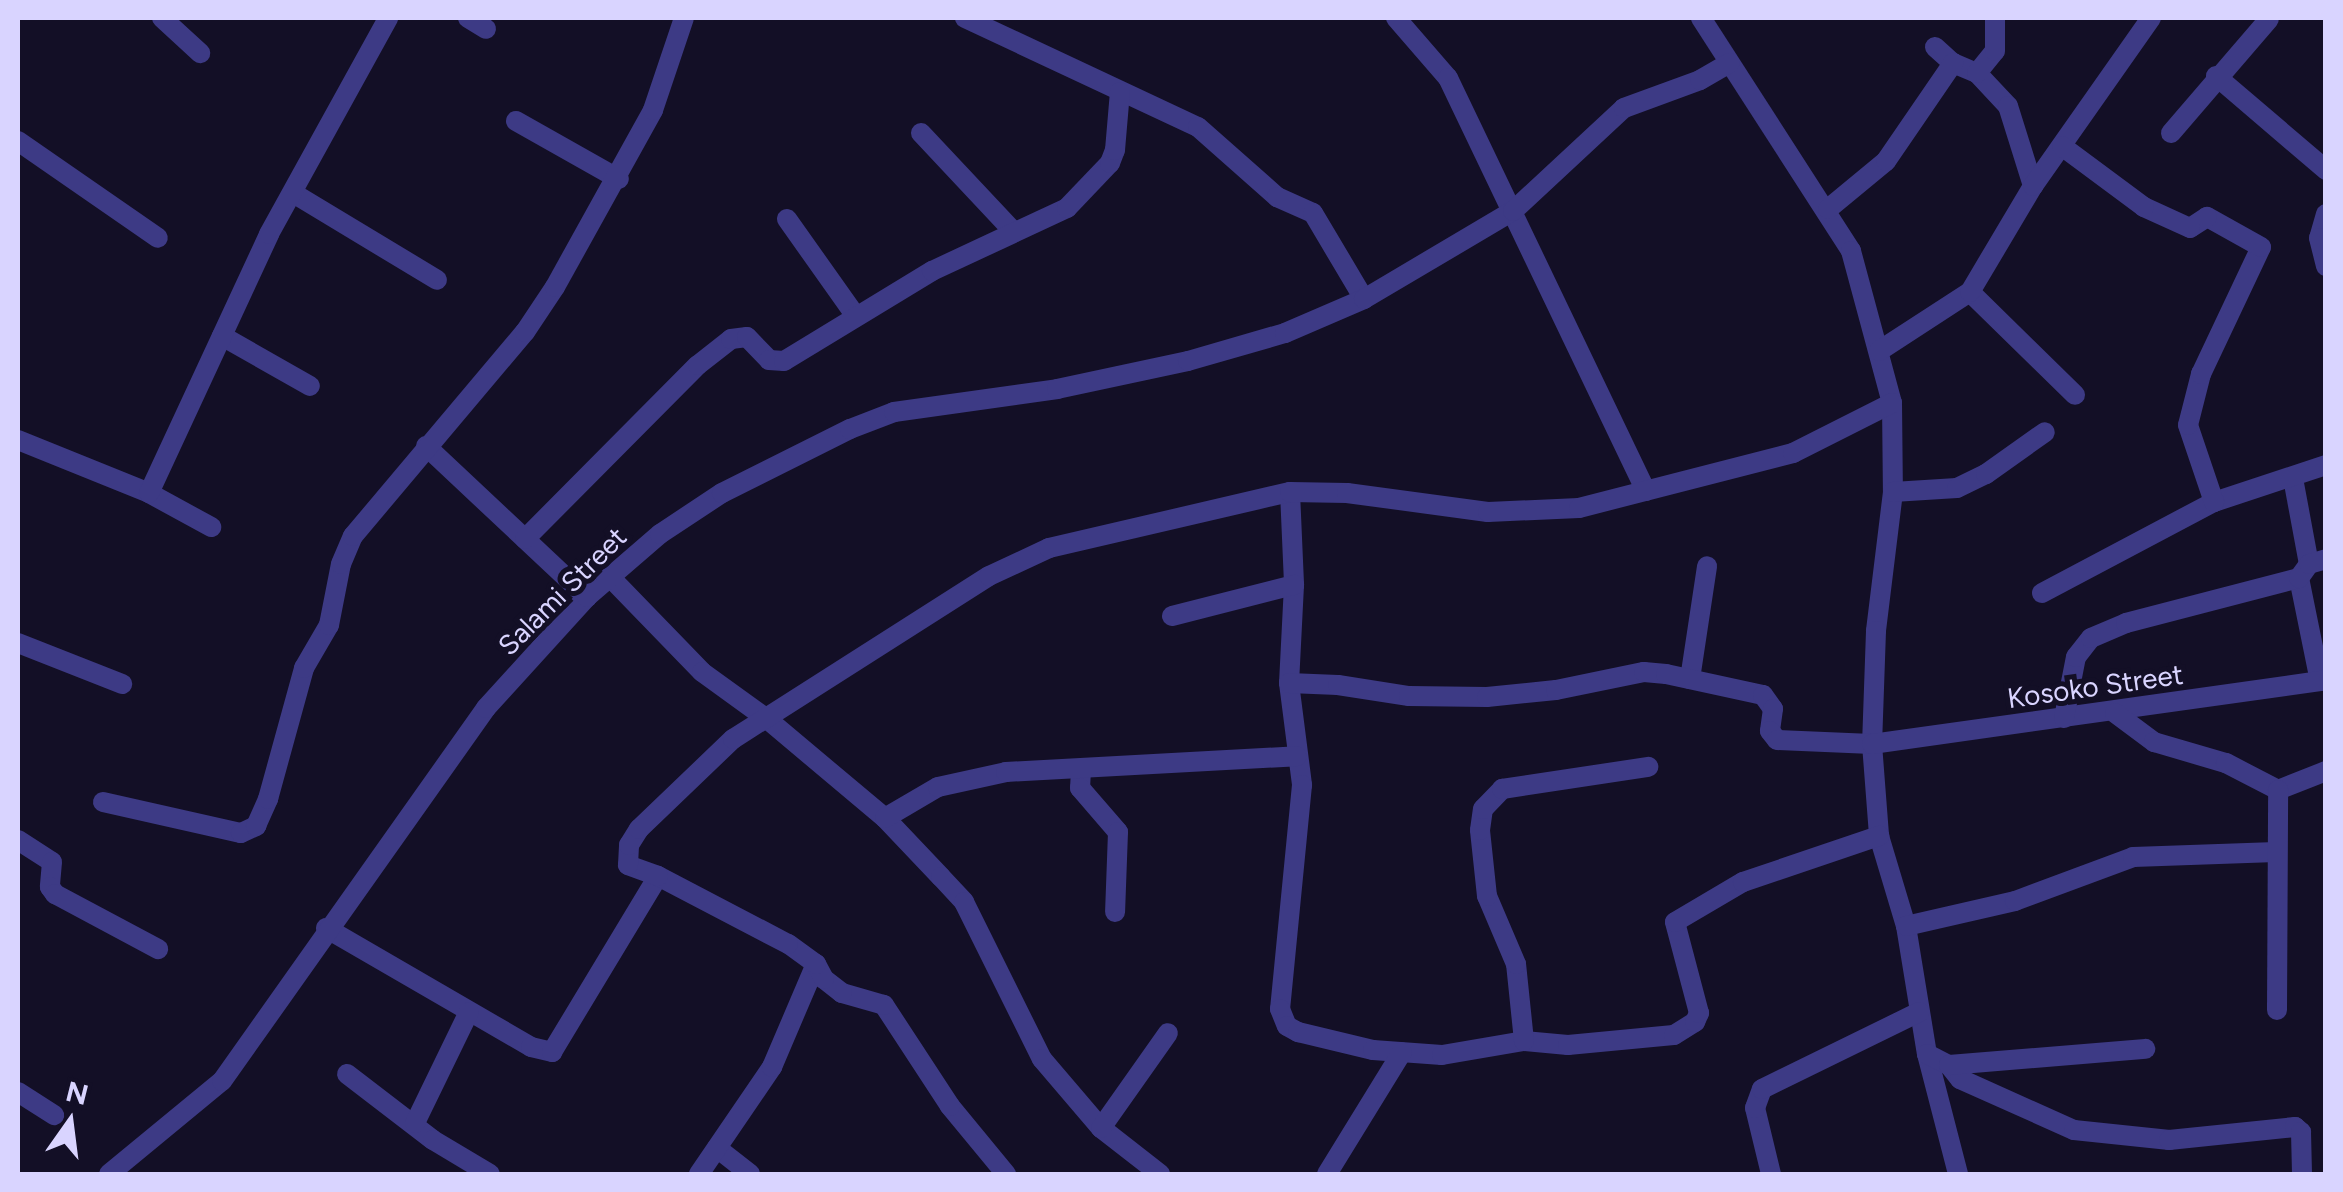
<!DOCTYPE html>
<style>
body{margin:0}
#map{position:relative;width:2343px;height:1192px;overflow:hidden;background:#130f26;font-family:Figtree,sans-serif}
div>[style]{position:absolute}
.minor>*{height:20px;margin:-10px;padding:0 10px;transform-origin:10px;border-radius:10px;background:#3d3a85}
span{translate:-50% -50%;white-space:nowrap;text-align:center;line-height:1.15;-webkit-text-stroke:10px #130f26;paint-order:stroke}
.street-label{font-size:28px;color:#d9d4ff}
.frame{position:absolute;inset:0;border:20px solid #d9d4ff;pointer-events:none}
.north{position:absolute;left:20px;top:1072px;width:100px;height:100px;-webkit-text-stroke:8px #130f26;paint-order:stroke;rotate:14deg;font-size:28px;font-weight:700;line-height:40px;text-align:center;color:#d9d4ff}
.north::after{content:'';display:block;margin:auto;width:35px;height:45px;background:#d9d4ff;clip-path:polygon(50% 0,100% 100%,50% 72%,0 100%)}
</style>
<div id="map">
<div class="minor">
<div style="left:162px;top:18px;width:52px;rotate:42.6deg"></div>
<div style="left:468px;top:18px;width:21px;rotate:31deg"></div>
<div style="left:965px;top:18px;width:257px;rotate:25.1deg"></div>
<div style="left:1198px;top:127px;width:106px;rotate:41.5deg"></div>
<div style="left:1277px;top:197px;width:39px;rotate:24deg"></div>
<div style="left:1313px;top:213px;width:100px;rotate:59.3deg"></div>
<div style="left:1396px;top:18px;width:79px;rotate:49.1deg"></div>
<div style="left:1448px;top:78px;width:458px;rotate:64.4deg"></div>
<div style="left:1701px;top:18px;width:277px;rotate:57.2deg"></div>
<div style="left:1851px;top:251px;width:157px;rotate:74.9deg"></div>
<div style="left:1892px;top:403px;width:89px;rotate:89.4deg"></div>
<div style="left:1893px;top:492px;width:140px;rotate:97deg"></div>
<div style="left:1876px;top:631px;width:113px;rotate:92deg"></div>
<div style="left:1872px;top:744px;width:92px;rotate:85.6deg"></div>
<div style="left:1879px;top:836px;width:94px;rotate:73.3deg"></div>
<div style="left:1906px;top:926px;width:130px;rotate:80.7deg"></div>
<div style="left:1927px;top:1054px;width:124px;rotate:75.5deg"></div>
<div style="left:1935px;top:47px;width:24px;rotate:42deg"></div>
<div style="left:1953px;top:63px;width:26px;rotate:23deg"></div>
<div style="left:1977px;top:73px;width:45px;rotate:46.8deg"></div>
<div style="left:2008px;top:106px;width:84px;rotate:72.6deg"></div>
<div style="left:1977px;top:73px;width:28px;rotate:-51deg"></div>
<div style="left:1995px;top:51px;width:33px;rotate:-90deg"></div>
<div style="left:2216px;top:76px;width:145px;rotate:40.5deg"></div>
<div style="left:516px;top:121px;width:118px;rotate:29.4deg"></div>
<div style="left:921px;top:133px;width:136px;rotate:46.8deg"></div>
<div style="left:2171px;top:133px;width:150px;rotate:-49.3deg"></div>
<div style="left:18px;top:141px;width:170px;rotate:34.7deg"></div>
<div style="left:293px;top:193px;width:168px;rotate:31.1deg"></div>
<div style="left:1828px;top:209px;width:75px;rotate:-39.6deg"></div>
<div style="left:1886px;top:161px;width:119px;rotate:-55.6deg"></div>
<div style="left:2326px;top:214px;width:25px;rotate:106deg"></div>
<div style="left:2319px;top:238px;width:29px;rotate:76deg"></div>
<div style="left:787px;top:219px;width:118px;rotate:54.7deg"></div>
<div style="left:1970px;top:292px;width:147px;rotate:44.4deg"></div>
<div style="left:222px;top:336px;width:101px;rotate:29.6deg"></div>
<div style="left:1879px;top:351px;width:108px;rotate:-33deg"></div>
<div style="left:1970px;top:292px;width:123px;rotate:-59.3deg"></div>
<div style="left:2033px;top:186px;width:205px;rotate:-54.9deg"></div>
<div style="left:18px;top:440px;width:141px;rotate:22deg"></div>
<div style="left:149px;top:493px;width:71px;rotate:28.7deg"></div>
<div style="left:426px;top:446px;width:221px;rotate:43.2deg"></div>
<div style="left:2293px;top:478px;width:87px;rotate:79.5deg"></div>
<div style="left:1290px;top:492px;width:93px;rotate:87.5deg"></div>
<div style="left:1294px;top:585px;width:98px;rotate:92.9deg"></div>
<div style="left:1289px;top:683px;width:103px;rotate:82.7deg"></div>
<div style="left:1302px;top:785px;width:225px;rotate:95.6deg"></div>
<div style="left:1280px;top:1009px;width:18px;rotate:68deg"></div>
<div style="left:1287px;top:1026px;width:13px;rotate:29deg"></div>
<div style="left:1298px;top:1032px;width:77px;rotate:13.5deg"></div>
<div style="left:1373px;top:1050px;width:69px;rotate:4.1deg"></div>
<div style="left:1442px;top:1055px;width:83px;rotate:-9.7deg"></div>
<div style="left:1524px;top:1041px;width:44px;rotate:5.2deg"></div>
<div style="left:1568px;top:1045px;width:106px;rotate:-5.4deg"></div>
<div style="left:1674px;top:1035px;width:25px;rotate:-32deg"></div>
<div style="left:1695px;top:1022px;width:10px;rotate:-66deg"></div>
<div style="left:1699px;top:1013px;width:94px;rotate:-104.8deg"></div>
<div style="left:1675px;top:922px;width:79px;rotate:-30.5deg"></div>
<div style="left:1743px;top:882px;width:144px;rotate:-18.7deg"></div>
<div style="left:1893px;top:492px;width:64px;rotate:-3.6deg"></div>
<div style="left:1957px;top:488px;width:32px;rotate:-26deg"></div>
<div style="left:1986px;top:474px;width:72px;rotate:-35.4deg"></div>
<div style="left:149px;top:493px;width:285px;rotate:-65.1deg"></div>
<div style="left:269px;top:234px;width:247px;rotate:-61.1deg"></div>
<div style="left:2214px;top:502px;width:118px;rotate:-18.3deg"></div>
<div style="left:525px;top:539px;width:245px;rotate:-45.2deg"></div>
<div style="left:698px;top:365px;width:42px;rotate:-38.2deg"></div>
<div style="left:731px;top:339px;width:16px;rotate:-7deg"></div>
<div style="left:747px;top:337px;width:32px;rotate:46deg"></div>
<div style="left:769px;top:360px;width:15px;rotate:4deg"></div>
<div style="left:784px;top:361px;width:173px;rotate:-31.3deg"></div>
<div style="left:932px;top:271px;width:149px;rotate:-25deg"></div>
<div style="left:1067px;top:208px;width:62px;rotate:-46.3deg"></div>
<div style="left:1110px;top:163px;width:14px;rotate:-69deg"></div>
<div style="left:1115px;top:150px;width:58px;rotate:-85.1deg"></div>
<div style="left:610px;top:577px;width:132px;rotate:45.9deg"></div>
<div style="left:702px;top:672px;width:80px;rotate:35.9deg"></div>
<div style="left:767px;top:719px;width:154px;rotate:40deg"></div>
<div style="left:885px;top:818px;width:81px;rotate:46.5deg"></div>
<div style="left:941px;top:877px;width:34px;rotate:47deg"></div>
<div style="left:964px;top:902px;width:175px;rotate:63.6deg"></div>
<div style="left:1042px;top:1059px;width:91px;rotate:49.5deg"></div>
<div style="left:1101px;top:1128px;width:75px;rotate:37.9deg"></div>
<div style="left:2299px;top:578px;width:105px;rotate:78.5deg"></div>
<div style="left:2042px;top:593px;width:195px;rotate:-27.9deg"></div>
<div style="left:2214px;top:502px;width:81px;rotate:-108.7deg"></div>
<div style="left:2188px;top:425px;width:53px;rotate:-75.7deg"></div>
<div style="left:2201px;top:374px;width:140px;rotate:-64.7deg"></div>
<div style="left:2261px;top:247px;width:62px;rotate:-150.9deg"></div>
<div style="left:2207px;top:217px;width:20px;rotate:147deg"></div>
<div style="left:2190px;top:228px;width:51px;rotate:-155.5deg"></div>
<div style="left:2144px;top:207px;width:102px;rotate:-143.4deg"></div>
<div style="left:1172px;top:616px;width:126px;rotate:-14.3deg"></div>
<div style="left:18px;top:643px;width:112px;rotate:21.5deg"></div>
<div style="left:1690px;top:679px;width:114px;rotate:-81.4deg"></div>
<div style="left:1289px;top:683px;width:49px;rotate:2.3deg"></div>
<div style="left:1338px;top:685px;width:72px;rotate:8.8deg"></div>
<div style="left:1409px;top:696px;width:78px;rotate:0.7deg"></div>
<div style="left:1487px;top:697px;width:69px;rotate:-5.8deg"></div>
<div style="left:1556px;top:690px;width:90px;rotate:-11.6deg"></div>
<div style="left:1644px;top:672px;width:22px;rotate:5deg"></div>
<div style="left:1666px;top:674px;width:99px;rotate:12.2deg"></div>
<div style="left:1763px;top:695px;width:17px;rotate:54deg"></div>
<div style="left:1773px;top:709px;width:22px;rotate:98deg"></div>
<div style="left:1770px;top:731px;width:11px;rotate:52deg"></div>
<div style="left:1777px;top:740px;width:95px;rotate:2.4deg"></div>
<div style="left:1872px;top:744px;width:458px;rotate:-8deg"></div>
<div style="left:2115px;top:713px;width:49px;rotate:36.6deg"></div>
<div style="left:2154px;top:742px;width:75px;rotate:16.3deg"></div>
<div style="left:2226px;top:763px;width:59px;rotate:27.4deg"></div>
<div style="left:2278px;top:790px;width:52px;rotate:-21.6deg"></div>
<div style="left:2064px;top:718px;width:62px;rotate:-78.9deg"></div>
<div style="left:2076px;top:657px;width:24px;rotate:-52deg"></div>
<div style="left:2091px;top:638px;width:38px;rotate:-23deg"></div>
<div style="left:2126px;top:623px;width:179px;rotate:-14.6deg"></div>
<div style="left:2299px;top:578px;width:17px;rotate:-54deg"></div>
<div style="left:2309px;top:564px;width:18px;rotate:-16deg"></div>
<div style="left:1081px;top:770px;width:18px;rotate:93deg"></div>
<div style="left:1080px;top:788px;width:58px;rotate:49.2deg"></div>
<div style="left:1118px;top:832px;width:80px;rotate:92.1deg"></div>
<div style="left:103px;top:802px;width:141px;rotate:12.7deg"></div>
<div style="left:241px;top:833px;width:17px;rotate:-25deg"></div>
<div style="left:256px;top:826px;width:30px;rotate:-66deg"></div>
<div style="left:268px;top:799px;width:136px;rotate:-74.6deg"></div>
<div style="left:304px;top:668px;width:50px;rotate:-59.8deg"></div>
<div style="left:329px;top:625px;width:62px;rotate:-78.9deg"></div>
<div style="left:341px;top:564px;width:30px;rotate:-67deg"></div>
<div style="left:353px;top:536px;width:267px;rotate:-49.9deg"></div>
<div style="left:525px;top:332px;width:54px;rotate:-56.3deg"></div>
<div style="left:555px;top:287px;width:202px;rotate:-61deg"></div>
<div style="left:653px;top:110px;width:97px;rotate:-71.4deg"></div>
<div style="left:885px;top:818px;width:61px;rotate:-30.3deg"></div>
<div style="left:938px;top:787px;width:70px;rotate:-12.4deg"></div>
<div style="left:1006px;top:772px;width:291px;rotate:-3.1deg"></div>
<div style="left:18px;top:840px;width:40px;rotate:32.9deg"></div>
<div style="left:52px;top:862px;width:25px;rotate:95deg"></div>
<div style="left:50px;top:887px;width:9px;rotate:54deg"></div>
<div style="left:55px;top:894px;width:117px;rotate:28.1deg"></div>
<div style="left:1906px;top:926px;width:112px;rotate:-12.9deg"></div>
<div style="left:2015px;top:901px;width:126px;rotate:-20.4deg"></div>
<div style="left:2133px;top:857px;width:143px;rotate:-2deg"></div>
<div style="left:326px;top:928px;width:237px;rotate:30.1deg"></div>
<div style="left:531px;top:1047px;width:22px;rotate:13deg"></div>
<div style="left:552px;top:1052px;width:205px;rotate:-58.9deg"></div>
<div style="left:2277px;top:1010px;width:220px;rotate:-89.7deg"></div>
<div style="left:1524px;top:1041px;width:77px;rotate:-95.9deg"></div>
<div style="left:1516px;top:964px;width:74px;rotate:-113.1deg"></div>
<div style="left:1487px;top:896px;width:66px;rotate:-96.1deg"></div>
<div style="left:1480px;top:830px;width:21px;rotate:-82deg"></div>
<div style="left:1483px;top:809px;width:28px;rotate:-46deg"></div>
<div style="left:1502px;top:789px;width:148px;rotate:-8.6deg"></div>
<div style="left:1927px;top:1054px;width:25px;rotate:27deg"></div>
<div style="left:1949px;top:1065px;width:18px;rotate:52deg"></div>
<div style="left:1960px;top:1079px;width:125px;rotate:24.1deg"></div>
<div style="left:2074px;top:1130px;width:96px;rotate:6deg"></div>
<div style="left:2169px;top:1140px;width:127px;rotate:-5.9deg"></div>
<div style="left:2295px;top:1127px;width:8px;rotate:40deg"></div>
<div style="left:2301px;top:1132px;width:42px;rotate:88.6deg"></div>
<div style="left:1949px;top:1065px;width:197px;rotate:-4.7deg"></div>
<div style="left:347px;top:1074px;width:108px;rotate:37.5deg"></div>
<div style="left:433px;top:1140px;width:66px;rotate:30.8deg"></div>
<div style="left:18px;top:1092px;width:43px;rotate:32.6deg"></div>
<div style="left:415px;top:1123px;width:123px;rotate:-64.1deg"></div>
<div style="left:1101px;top:1128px;width:116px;rotate:-54.8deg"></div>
<div style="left:717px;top:1148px;width:42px;rotate:38.2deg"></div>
<div style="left:109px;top:1174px;width:146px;rotate:-39.5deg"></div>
<div style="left:222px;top:1081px;width:457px;rotate:-54.7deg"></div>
<div style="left:486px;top:708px;width:150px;rotate:-47.7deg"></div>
<div style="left:587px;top:597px;width:96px;rotate:-40.8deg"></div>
<div style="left:660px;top:534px;width:74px;rotate:-33.5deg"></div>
<div style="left:722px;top:493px;width:143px;rotate:-26.6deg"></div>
<div style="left:850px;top:429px;width:47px;rotate:-21.1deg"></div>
<div style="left:894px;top:412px;width:165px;rotate:-8deg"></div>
<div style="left:1057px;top:389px;width:134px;rotate:-12.1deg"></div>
<div style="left:1188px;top:361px;width:101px;rotate:-16.1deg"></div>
<div style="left:1285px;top:333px;width:86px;rotate:-23.3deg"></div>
<div style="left:1364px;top:299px;width:173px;rotate:-30.6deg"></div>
<div style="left:1513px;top:211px;width:151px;rotate:-42.9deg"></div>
<div style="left:1624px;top:108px;width:81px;rotate:-20.2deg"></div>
<div style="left:1700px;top:80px;width:34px;rotate:-30deg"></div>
<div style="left:699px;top:1174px;width:130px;rotate:-55.7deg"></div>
<div style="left:772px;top:1067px;width:112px;rotate:-66.9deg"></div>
<div style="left:1006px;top:1174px;width:88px;rotate:-129.5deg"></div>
<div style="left:950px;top:1106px;width:121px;rotate:-123.2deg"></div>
<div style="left:884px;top:1005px;width:44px;rotate:-164.1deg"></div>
<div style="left:842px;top:993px;width:23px;rotate:-142deg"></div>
<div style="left:824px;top:979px;width:17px;rotate:-118deg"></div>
<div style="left:816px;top:964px;width:34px;rotate:-144deg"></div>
<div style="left:788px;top:944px;width:147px;rotate:-152.4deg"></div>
<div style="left:658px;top:876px;width:32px;rotate:-160deg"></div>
<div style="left:628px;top:865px;width:20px;rotate:-87deg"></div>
<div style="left:629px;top:845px;width:19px;rotate:-58deg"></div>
<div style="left:639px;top:829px;width:130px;rotate:-43.8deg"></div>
<div style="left:733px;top:739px;width:303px;rotate:-32.5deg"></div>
<div style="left:989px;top:576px;width:66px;rotate:-25deg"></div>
<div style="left:1049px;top:548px;width:247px;rotate:-13.1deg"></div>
<div style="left:1290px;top:492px;width:57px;rotate:1deg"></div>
<div style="left:1347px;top:493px;width:142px;rotate:7.7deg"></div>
<div style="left:1488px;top:512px;width:91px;rotate:-2.5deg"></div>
<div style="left:1579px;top:508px;width:221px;rotate:-14.4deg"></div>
<div style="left:1793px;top:453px;width:111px;rotate:-26.8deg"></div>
<div style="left:1327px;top:1174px;width:143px;rotate:-58.4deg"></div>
<div style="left:1771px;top:1174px;width:68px;rotate:-103.6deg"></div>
<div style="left:1755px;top:1108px;width:20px;rotate:-70deg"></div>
<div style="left:1762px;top:1089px;width:175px;rotate:-26.1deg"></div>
</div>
<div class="street-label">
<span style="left:562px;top:591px;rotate:-45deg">Salami Street</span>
<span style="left:2095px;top:686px;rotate:-8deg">Kosoko Street</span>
</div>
<div class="frame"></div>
<div class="north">N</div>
</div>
